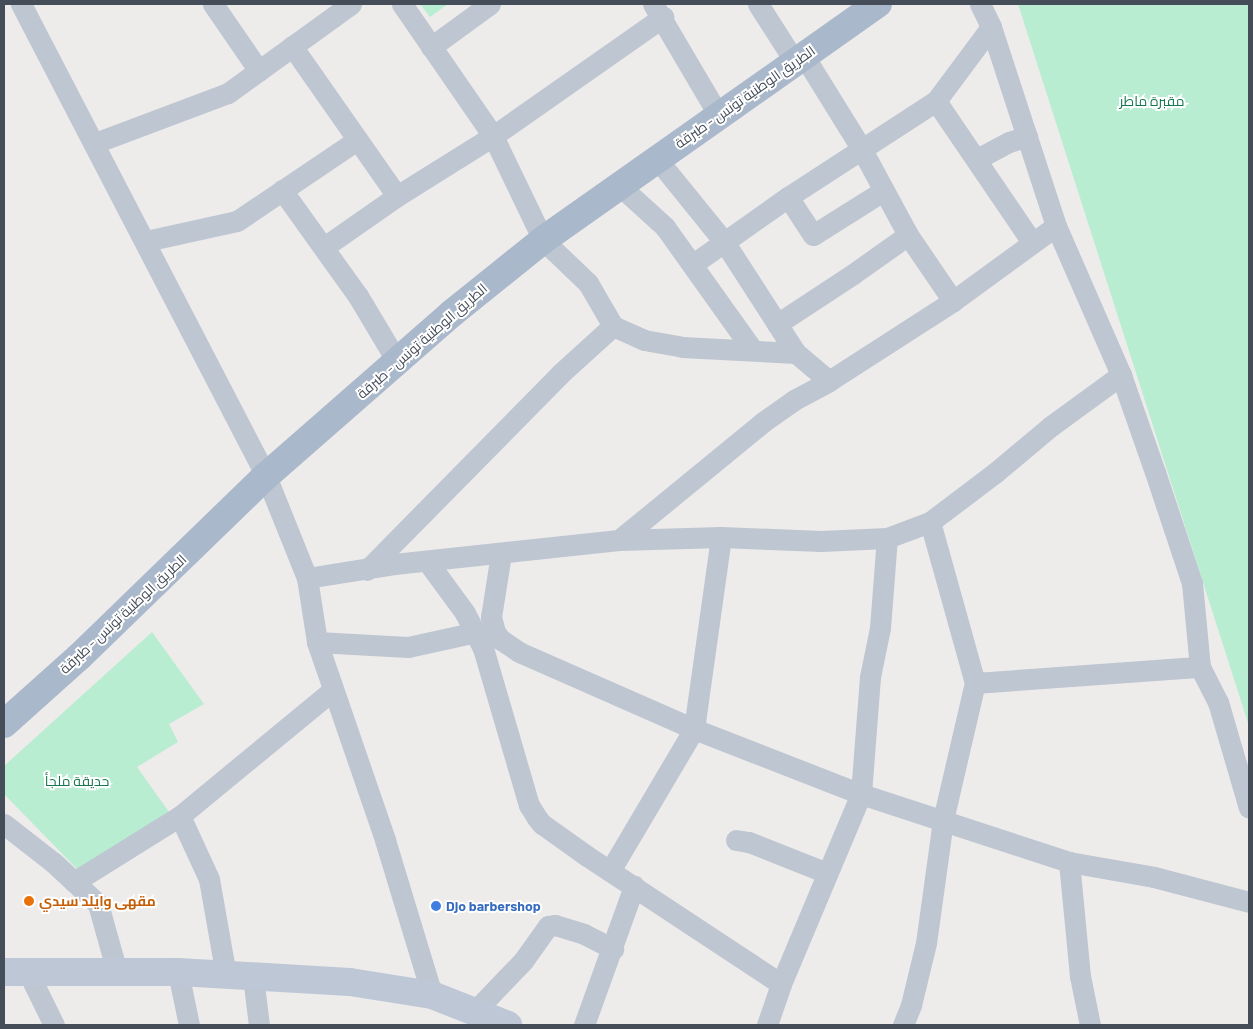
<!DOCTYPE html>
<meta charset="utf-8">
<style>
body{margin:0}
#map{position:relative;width:1253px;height:1029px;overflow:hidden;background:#eeebeb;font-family:Barlow,Cairo,sans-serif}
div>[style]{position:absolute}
.green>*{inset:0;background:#b8edd1}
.minor>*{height:21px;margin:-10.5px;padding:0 10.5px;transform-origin:10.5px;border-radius:10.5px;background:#bec6d1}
.secondary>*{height:28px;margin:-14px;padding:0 14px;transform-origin:14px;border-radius:14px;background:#bdc7d5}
.primary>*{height:28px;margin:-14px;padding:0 14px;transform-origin:14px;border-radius:14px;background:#aab8cb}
.dots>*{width:14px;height:14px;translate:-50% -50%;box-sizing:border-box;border:2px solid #fff;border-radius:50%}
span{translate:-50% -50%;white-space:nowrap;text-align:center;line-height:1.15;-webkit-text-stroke:4px #fff;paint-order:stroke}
.street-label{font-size:14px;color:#444d58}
.park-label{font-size:14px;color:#177750}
.food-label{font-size:14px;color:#c56008;font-weight:700}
.left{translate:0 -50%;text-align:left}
.shop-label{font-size:14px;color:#366cbe;font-weight:700}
.frame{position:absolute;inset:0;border:5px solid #444d58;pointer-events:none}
</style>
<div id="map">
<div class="green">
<div style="clip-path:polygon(420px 4px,448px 4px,430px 17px)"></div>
<div style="clip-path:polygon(1018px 4px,1249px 4px,1249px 726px)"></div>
<div style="clip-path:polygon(152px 632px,204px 704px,169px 724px,178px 742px,137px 767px,169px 812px,77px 869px,4px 794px,4px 766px)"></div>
</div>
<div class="minor">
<div style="left:21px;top:4px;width:532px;rotate:62.57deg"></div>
<div style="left:266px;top:476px;width:110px;rotate:68.1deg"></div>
<div style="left:307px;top:578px;width:65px;rotate:81.1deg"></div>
<div style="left:317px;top:642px;width:209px;rotate:71deg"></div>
<div style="left:385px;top:840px;width:162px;rotate:73.1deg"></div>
<div style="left:213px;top:4px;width:81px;rotate:55.5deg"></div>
<div style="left:402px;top:4px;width:160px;rotate:55.4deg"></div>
<div style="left:493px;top:136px;width:115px;rotate:64.3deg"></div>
<div style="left:543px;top:240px;width:62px;rotate:43.7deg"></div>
<div style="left:588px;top:283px;width:50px;rotate:59.8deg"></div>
<div style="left:613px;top:326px;width:34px;rotate:24deg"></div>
<div style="left:644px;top:340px;width:39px;rotate:10deg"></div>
<div style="left:682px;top:347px;width:114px;rotate:3deg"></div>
<div style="left:796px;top:353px;width:43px;rotate:40.3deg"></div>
<div style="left:653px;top:4px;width:130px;rotate:59.5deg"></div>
<div style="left:758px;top:4px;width:69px;rotate:57.5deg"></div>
<div style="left:980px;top:4px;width:25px;rotate:64deg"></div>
<div style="left:991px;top:27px;width:209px;rotate:71.9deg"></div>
<div style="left:1056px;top:226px;width:163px;rotate:66.4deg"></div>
<div style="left:1121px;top:375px;width:103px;rotate:70.7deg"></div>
<div style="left:1155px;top:472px;width:117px;rotate:71.6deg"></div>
<div style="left:1192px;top:583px;width:84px;rotate:84.6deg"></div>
<div style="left:1200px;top:667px;width:39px;rotate:63deg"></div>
<div style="left:1218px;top:702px;width:110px;rotate:73.7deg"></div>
<div style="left:292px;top:46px;width:183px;rotate:55deg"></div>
<div style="left:431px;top:47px;width:73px;rotate:-36.1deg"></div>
<div style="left:804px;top:56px;width:108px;rotate:58.2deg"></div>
<div style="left:861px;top:148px;width:99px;rotate:61.6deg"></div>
<div style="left:908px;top:235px;width:80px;rotate:55.7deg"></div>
<div style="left:936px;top:101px;width:171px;rotate:55.8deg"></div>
<div style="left:95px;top:143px;width:142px;rotate:-20.6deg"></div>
<div style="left:228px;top:93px;width:152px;rotate:-35.9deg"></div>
<div style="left:657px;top:159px;width:108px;rotate:51deg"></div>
<div style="left:725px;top:243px;width:131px;rotate:57.2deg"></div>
<div style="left:977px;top:159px;width:36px;rotate:-28deg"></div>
<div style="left:1009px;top:142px;width:19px;rotate:-18deg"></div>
<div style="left:620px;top:186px;width:61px;rotate:42.3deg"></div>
<div style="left:665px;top:227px;width:150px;rotate:54.5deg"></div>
<div style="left:282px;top:190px;width:130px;rotate:54.4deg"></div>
<div style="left:358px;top:296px;width:78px;rotate:59.2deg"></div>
<div style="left:788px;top:197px;width:45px;rotate:56.7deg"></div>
<div style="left:813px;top:235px;width:83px;rotate:-32.2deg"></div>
<div style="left:146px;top:241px;width:93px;rotate:-12.4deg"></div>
<div style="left:237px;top:221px;width:145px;rotate:-34deg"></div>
<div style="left:324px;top:247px;width:89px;rotate:-34.9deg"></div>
<div style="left:397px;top:196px;width:113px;rotate:-32deg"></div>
<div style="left:493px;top:136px;width:208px;rotate:-35deg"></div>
<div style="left:693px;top:264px;width:116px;rotate:-35.2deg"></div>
<div style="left:788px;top:197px;width:176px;rotate:-33deg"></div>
<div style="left:936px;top:101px;width:92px;rotate:-53.4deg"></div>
<div style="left:777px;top:324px;width:91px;rotate:-33.3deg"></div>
<div style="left:853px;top:274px;width:67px;rotate:-35.3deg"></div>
<div style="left:619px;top:540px;width:186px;rotate:-39.3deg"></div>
<div style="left:763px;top:422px;width:38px;rotate:-35deg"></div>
<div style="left:794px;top:400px;width:40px;rotate:-28deg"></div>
<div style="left:829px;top:381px;width:148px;rotate:-32.8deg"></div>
<div style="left:953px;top:301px;width:127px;rotate:-36.1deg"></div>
<div style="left:501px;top:554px;width:64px;rotate:99deg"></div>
<div style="left:491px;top:617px;width:16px;rotate:75deg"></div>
<div style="left:495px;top:632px;width:9px;rotate:54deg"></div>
<div style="left:500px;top:639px;width:23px;rotate:34deg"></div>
<div style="left:519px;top:652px;width:191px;rotate:23.7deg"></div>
<div style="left:694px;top:729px;width:179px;rotate:21.3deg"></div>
<div style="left:861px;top:794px;width:219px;rotate:18.1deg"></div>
<div style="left:1069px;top:862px;width:86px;rotate:10deg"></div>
<div style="left:1154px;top:877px;width:98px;rotate:14.7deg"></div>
<div style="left:427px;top:561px;width:64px;rotate:53.8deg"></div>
<div style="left:465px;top:613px;width:39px;rotate:63deg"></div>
<div style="left:483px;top:648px;width:164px;rotate:73.7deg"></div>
<div style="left:529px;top:805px;width:15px;rotate:58deg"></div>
<div style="left:537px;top:818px;width:8px;rotate:50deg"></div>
<div style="left:542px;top:824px;width:55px;rotate:35.4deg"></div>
<div style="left:587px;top:856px;width:232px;rotate:33.4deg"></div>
<div style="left:367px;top:570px;width:275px;rotate:-45.4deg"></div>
<div style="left:560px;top:374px;width:72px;rotate:-42.2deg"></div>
<div style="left:307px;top:578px;width:88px;rotate:-9.1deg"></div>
<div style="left:394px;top:564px;width:226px;rotate:-6.1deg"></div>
<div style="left:619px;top:540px;width:102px;rotate:-1.7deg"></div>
<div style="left:721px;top:537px;width:100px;rotate:2.3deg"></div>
<div style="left:821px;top:541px;width:66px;rotate:-2.6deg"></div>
<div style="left:887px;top:538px;width:46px;rotate:-20.4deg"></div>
<div style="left:930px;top:522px;width:83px;rotate:-37.1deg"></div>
<div style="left:996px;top:472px;width:72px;rotate:-39.9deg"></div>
<div style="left:1051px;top:426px;width:87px;rotate:-36.1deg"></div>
<div style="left:317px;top:642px;width:91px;rotate:3.1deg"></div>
<div style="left:408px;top:647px;width:70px;rotate:-12.4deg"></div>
<div style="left:975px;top:683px;width:226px;rotate:-4.1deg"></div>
<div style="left:180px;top:816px;width:69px;rotate:65.3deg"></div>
<div style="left:209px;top:879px;width:97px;rotate:80deg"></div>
<div style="left:4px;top:824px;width:63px;rotate:38deg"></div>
<div style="left:54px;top:863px;width:60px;rotate:43deg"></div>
<div style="left:98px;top:904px;width:71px;rotate:74.4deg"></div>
<div style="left:736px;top:840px;width:13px;rotate:9deg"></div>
<div style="left:749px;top:842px;width:84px;rotate:21.7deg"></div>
<div style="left:1069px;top:862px;width:115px;rotate:84.5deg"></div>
<div style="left:1080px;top:976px;width:50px;rotate:78.5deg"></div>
<div style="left:610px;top:871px;width:165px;rotate:-59.4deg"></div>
<div style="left:694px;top:729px;width:194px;rotate:-82deg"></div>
<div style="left:74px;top:882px;width:125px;rotate:-31.9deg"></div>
<div style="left:180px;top:816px;width:198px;rotate:-39.5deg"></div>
<div style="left:28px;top:972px;width:59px;rotate:63.9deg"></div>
<div style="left:178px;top:972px;width:54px;rotate:78.3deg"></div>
<div style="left:253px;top:977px;width:48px;rotate:82.9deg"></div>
<div style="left:475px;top:1011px;width:69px;rotate:-46.2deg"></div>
<div style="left:523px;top:961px;width:43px;rotate:-54.5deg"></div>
<div style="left:548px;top:926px;width:7px;rotate:-8deg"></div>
<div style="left:555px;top:925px;width:30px;rotate:17deg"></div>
<div style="left:584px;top:934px;width:33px;rotate:27deg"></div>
<div style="left:584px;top:1025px;width:148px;rotate:-70.2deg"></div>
<div style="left:767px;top:1025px;width:43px;rotate:-71.1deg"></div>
<div style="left:781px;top:984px;width:206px;rotate:-67.2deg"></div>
<div style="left:861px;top:794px;width:117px;rotate:-85.6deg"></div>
<div style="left:870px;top:677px;width:50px;rotate:-78.5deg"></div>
<div style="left:880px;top:628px;width:90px;rotate:-85.6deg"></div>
<div style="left:903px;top:1025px;width:22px;rotate:-68deg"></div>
<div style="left:911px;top:1005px;width:64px;rotate:-76.4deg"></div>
<div style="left:926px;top:943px;width:124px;rotate:-82.1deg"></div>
<div style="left:943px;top:820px;width:141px;rotate:-76.9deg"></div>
<div style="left:975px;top:683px;width:167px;rotate:-105.6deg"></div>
</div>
<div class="secondary">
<div style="left:4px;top:972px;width:174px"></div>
<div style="left:178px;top:972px;width:172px;rotate:3.3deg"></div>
<div style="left:350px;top:982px;width:83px;rotate:9deg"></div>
<div style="left:432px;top:995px;width:82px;rotate:21.5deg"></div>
</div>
<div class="primary">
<div style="left:4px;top:724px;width:101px;rotate:-41.8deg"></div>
<div style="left:79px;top:657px;width:260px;rotate:-44.1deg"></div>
<div style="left:266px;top:476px;width:246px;rotate:-41.2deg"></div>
<div style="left:451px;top:314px;width:118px;rotate:-38.8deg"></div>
<div style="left:543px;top:240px;width:410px;rotate:-35.2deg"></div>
</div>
<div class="dots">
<div style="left:29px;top:901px;background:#e8710a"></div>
<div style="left:436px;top:906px;background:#3f7fe0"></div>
</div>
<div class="street-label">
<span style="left:745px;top:97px;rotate:-35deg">الطريق الوطنية تونس - طبرقة</span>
<span style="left:422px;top:341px;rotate:-41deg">الطريق الوطنية تونس - طبرقة</span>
<span style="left:123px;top:614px;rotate:-43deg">الطريق الوطنية تونس - طبرقة</span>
</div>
<div class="park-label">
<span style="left:1152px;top:101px">مقبرة ماطر</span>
<span style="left:77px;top:781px">حديقة ملجأ</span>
</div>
<div class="food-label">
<span class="left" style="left:39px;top:901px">مقهى وايلد سيدي</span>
</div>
<div class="shop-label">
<span class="left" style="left:446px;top:906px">Djo barbershop</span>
</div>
<div class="frame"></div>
</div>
